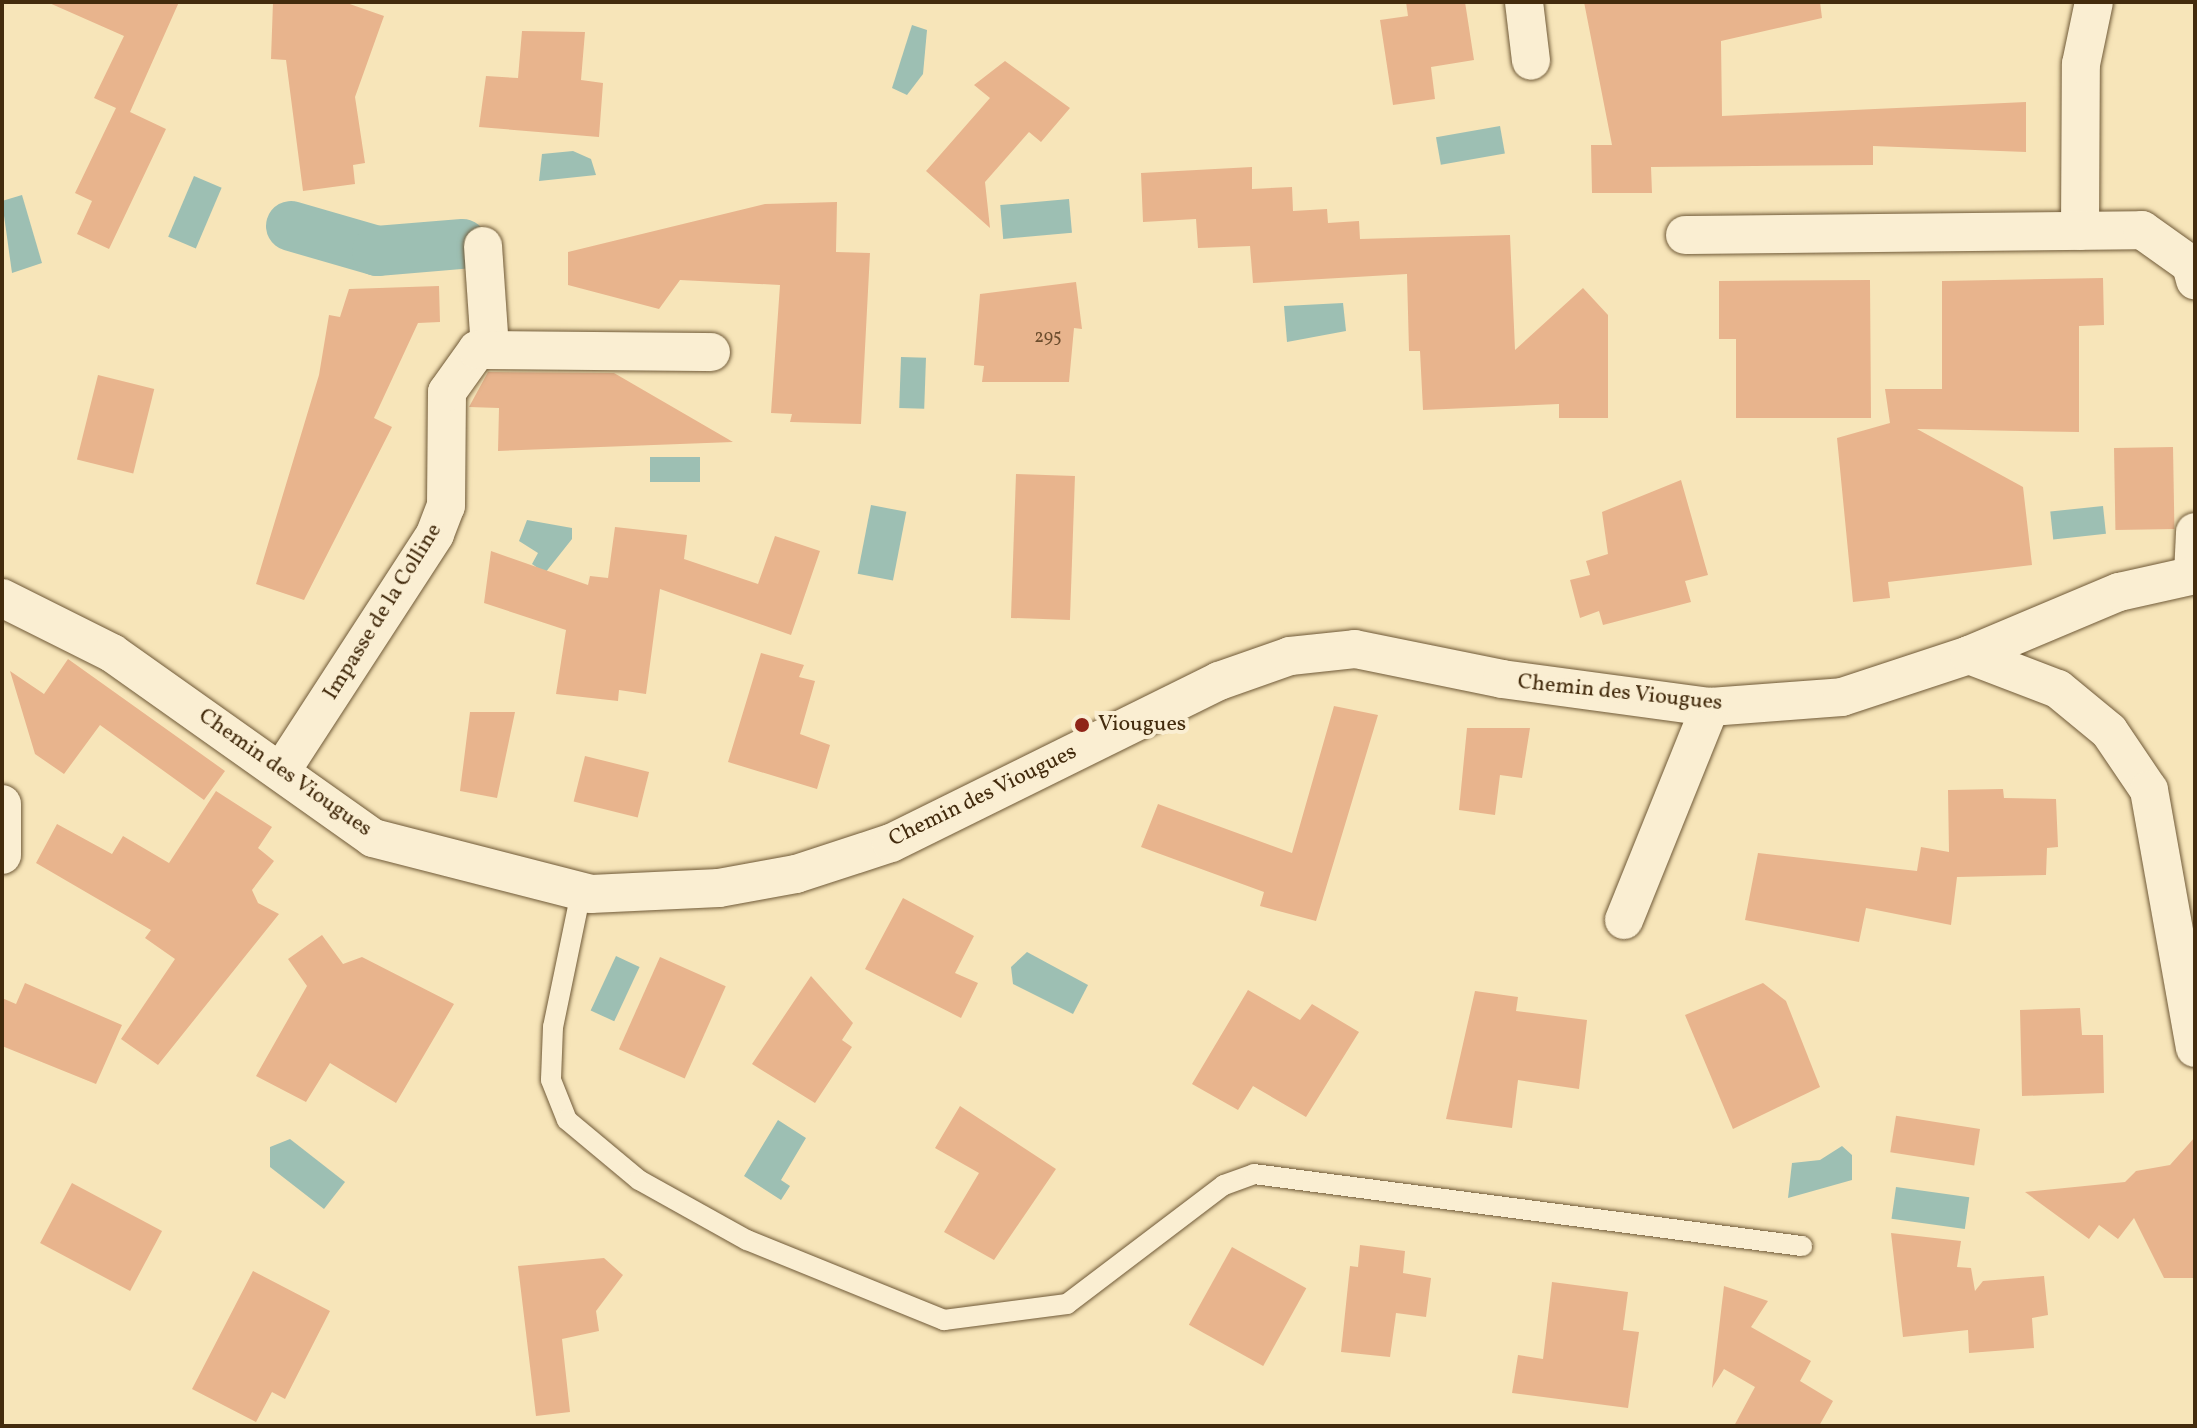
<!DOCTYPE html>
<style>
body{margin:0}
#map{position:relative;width:2197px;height:1428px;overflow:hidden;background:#f7e5b9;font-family:Vollkorn,serif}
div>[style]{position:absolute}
.water>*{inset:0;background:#9dbfb3;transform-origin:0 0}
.canal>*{height:50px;margin:-25px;padding:0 25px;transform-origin:25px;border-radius:25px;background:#9dbfb3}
.building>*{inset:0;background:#e8b48d;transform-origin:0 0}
.roads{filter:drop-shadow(0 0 2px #705a38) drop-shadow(0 0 2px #705a38)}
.service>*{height:20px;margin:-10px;padding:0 10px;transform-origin:10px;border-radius:10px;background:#faeed2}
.minor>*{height:38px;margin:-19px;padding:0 19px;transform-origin:19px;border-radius:19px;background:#faeed2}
.dots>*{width:22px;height:22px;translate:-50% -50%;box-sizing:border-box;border:4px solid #faeed2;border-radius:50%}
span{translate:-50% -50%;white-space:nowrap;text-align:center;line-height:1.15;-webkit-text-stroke:8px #faeed2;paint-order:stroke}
.number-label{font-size:18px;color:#6c4d2d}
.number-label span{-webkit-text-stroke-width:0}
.street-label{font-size:22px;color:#432b0d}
.poi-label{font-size:22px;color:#432b0d}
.left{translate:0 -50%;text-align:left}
.frame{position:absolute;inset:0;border:4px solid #432b0d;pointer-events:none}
</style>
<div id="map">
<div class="water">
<div style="clip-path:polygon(912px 25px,927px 30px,923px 74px,907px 95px,892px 88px)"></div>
<div style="left:1500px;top:126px;width:28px;height:65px;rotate:80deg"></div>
<div style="clip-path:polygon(573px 151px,591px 159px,596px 175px,539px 181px,542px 154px)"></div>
<div style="left:194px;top:176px;width:30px;height:66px;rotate:23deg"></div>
<div style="clip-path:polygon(22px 195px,42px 263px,12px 273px,2px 201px)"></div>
<div style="left:1069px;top:199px;width:34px;height:69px;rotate:85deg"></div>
<div style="clip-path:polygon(1343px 303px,1346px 331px,1287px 342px,1284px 306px)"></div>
<div style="left:901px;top:357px;width:25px;height:51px;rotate:2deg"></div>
<div style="left:700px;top:457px;width:25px;height:50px;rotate:90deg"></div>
<div style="left:871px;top:505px;width:36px;height:70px;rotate:11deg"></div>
<div style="left:2103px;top:506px;width:28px;height:53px;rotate:84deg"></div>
<div style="clip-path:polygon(527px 520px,572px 528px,572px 539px,545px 573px,532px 564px,538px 553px,519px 541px)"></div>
<div style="clip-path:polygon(1027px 952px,1088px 985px,1073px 1014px,1013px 984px,1011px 967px)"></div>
<div style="left:616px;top:956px;width:26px;height:60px;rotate:25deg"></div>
<div style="clip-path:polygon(778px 1120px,806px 1138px,781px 1180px,790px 1186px,781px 1200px,744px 1176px)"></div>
<div style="clip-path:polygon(290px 1139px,345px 1182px,324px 1209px,270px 1167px,270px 1147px)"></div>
<div style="clip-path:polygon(1842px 1146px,1852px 1155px,1852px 1180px,1788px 1198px,1792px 1163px,1820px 1160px)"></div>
<div style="left:1896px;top:1187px;width:74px;height:32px;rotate:8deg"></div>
</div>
<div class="canal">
<div style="left:291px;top:226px;width:90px;rotate:16.2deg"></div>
<div style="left:377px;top:251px;width:86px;rotate:-4.7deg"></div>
</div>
<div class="building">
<div style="clip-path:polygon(47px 2px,179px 2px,130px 112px,166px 129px,109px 249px,77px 234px,92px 201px,75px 193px,116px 108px,94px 98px,124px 36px)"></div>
<div style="clip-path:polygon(273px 2px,344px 2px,384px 16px,355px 97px,365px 163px,353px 165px,355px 184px,303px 191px,286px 60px,271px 59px)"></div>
<div style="clip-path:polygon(1406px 2px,1465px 2px,1474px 60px,1431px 67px,1435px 99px,1393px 105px,1380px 20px,1408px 16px)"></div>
<div style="clip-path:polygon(1584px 2px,1820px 2px,1822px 18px,1721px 41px,1722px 116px,2026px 102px,2026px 152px,1873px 146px,1873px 165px,1651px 167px,1652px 193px,1592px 193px,1591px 145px,1612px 145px)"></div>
<div style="clip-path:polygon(522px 31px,585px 32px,581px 80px,603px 83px,599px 137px,479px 127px,486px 76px,518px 78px)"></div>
<div style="clip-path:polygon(1005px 61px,1070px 108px,1041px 142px,1029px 132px,985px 182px,990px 228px,926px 171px,990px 98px,974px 85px)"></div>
<div style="clip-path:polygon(1252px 167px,1252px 189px,1292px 187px,1293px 211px,1327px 209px,1328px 223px,1359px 221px,1360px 239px,1510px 235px,1515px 350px,1583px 288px,1608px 315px,1608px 418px,1559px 418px,1559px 404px,1423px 410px,1420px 351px,1409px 351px,1407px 274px,1253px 283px,1250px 246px,1198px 248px,1196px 219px,1143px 222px,1141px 173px)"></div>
<div style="clip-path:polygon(837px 202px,836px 252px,870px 253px,861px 424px,790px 422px,792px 414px,771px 413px,780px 285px,680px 280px,659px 309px,568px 285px,568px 252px,765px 204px)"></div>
<div style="clip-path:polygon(2103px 278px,2104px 325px,2079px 326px,2079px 432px,1917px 429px,2023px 487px,2032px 565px,1888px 582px,1890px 598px,1853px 602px,1837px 438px,1890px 423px,1885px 389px,1942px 389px,1942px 281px)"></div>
<div style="clip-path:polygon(1870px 280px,1871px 418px,1736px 418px,1736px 339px,1719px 339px,1719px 281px)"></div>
<div style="clip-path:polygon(1076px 282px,1082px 329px,1074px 328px,1069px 382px,982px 382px,984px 366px,974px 365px,980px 294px)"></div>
<div style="clip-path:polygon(439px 286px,440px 322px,418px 323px,374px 418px,392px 427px,304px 600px,256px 584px,319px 375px,329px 315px,340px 317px,349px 289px)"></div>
<div style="clip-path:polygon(488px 372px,614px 373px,733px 442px,498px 451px,499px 408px,469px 407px)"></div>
<div style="left:98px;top:375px;width:58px;height:87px;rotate:14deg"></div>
<div style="left:2173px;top:447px;width:82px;height:59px;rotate:89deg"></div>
<div style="left:1016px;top:474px;width:59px;height:144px;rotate:2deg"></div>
<div style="clip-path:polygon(1681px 480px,1708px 575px,1685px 581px,1691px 602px,1603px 625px,1599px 611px,1580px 618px,1570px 580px,1590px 575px,1586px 561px,1608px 554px,1602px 512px)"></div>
<div style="clip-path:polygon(615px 527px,687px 535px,684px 559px,758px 584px,775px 536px,820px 551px,791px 635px,660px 589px,646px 694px,619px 690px,618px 701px,556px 694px,566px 630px,484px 603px,491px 551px,588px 585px,590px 576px,608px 578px)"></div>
<div style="clip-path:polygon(761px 653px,804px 665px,799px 677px,815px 681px,800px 734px,830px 745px,817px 789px,728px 762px)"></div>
<div style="clip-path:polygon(68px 659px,225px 771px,204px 800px,100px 725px,64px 774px,35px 754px,10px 671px,44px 694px)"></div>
<div style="clip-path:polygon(1334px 706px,1378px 715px,1316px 921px,1260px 906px,1264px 892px,1141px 847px,1158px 804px,1292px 853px)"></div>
<div style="clip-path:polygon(470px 712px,515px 712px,497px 798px,460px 791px)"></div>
<div style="clip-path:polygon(1467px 728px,1530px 728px,1522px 778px,1500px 775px,1495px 815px,1459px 810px)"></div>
<div style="left:585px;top:756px;width:66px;height:47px;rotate:14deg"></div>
<div style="clip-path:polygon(2003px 789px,2004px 798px,2056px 799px,2058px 847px,2047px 848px,2046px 875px,1957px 877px,1951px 925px,1866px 908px,1859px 942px,1745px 920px,1758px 853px,1917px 871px,1921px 847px,1949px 852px,1948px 790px)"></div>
<div style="clip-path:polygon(216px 791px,272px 827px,258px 848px,274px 861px,252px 890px,258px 903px,279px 914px,158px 1065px,121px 1039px,175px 959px,145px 938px,151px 930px,36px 863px,57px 824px,112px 854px,123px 836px,169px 863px)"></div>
<div style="clip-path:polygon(903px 898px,974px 936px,955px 973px,978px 983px,961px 1018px,865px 969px)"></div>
<div style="clip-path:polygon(322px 935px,343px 964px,362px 957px,454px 1004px,396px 1103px,330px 1063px,306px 1102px,256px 1076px,307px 986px,288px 959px)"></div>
<div style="left:660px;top:957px;width:72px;height:101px;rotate:24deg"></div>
<div style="clip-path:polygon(811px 976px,853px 1023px,842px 1040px,852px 1047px,815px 1103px,752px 1064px)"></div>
<div style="clip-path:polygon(25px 983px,122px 1025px,96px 1084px,2px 1046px,2px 998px,16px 1004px)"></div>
<div style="clip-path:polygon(1763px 983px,1786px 1001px,1820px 1087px,1733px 1129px,1685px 1015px)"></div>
<div style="clip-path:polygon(1248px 990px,1300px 1020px,1312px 1004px,1359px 1032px,1306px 1117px,1253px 1086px,1238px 1110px,1192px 1084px)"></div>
<div style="clip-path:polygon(1475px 991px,1518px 997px,1516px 1011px,1587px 1020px,1579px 1089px,1518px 1080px,1512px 1128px,1446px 1119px)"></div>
<div style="clip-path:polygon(2080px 1008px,2082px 1035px,2103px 1035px,2104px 1093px,2022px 1096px,2020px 1010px)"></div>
<div style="clip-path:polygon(960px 1106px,1056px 1169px,994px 1260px,944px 1232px,979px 1173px,935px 1148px)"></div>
<div style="left:1980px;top:1129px;width:37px;height:85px;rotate:99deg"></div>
<div style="clip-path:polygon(2195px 1137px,2195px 1278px,2164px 1278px,2134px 1218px,2118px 1239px,2099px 1225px,2089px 1239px,2025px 1192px,2125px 1182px,2136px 1171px,2170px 1165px)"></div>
<div style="left:72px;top:1183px;width:102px;height:68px;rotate:28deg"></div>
<div style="clip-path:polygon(1891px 1233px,1961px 1241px,1957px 1267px,1971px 1268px,1975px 1291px,1983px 1281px,2044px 1276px,2048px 1315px,2032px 1318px,2034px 1348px,1969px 1353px,1968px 1330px,1903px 1337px)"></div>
<div style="clip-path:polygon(1360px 1245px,1405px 1251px,1403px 1273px,1431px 1278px,1426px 1317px,1396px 1313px,1390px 1357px,1341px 1352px,1350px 1266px,1358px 1267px)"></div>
<div style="left:1232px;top:1247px;width:85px;height:89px;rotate:29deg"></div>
<div style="clip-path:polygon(604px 1258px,623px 1275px,596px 1311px,599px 1331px,562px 1339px,570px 1412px,536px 1416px,518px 1266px)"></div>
<div style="clip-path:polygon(253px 1271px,330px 1311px,285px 1399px,272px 1392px,256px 1422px,192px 1389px)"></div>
<div style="clip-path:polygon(1552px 1282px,1628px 1292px,1623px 1330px,1639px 1332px,1628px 1408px,1512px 1393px,1518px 1355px,1543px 1359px)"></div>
<div style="clip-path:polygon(1724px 1286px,1768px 1301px,1751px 1327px,1811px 1361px,1800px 1381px,1833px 1401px,1819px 1426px,1734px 1426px,1755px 1387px,1724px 1369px,1712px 1388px)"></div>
</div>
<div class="roads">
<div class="service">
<div style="left:581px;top:892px;width:138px;rotate:101.7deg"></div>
<div style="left:553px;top:1027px;width:53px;rotate:92.2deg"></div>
<div style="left:551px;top:1080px;width:43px;rotate:68.2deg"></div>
<div style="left:567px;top:1120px;width:94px;rotate:39.8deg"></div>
<div style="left:639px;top:1180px;width:124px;rotate:29.1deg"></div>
<div style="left:747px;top:1240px;width:213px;rotate:22.1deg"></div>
<div style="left:944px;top:1320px;width:124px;rotate:-7.4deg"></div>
<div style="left:1067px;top:1304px;width:197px;rotate:-37.2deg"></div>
<div style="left:1224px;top:1185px;width:32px;rotate:-20deg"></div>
<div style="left:1254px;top:1174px;width:553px;rotate:7.49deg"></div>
</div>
<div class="minor">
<div style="left:1524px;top:2px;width:59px;rotate:83.2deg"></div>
<div style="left:2080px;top:231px;width:167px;rotate:-89.7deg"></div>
<div style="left:2081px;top:64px;width:63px;rotate:-78.2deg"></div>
<div style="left:1685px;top:235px;width:457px;rotate:-0.6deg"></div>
<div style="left:2142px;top:230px;width:60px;rotate:35.5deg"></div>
<div style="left:2191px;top:265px;width:16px;rotate:75deg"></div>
<div style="left:483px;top:246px;width:102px;rotate:86.1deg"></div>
<div style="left:2193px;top:575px;width:43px;rotate:-87.3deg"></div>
<div style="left:2px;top:598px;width:123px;rotate:26.6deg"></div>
<div style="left:112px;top:653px;width:320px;rotate:35.3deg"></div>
<div style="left:373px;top:838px;width:225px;rotate:14.4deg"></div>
<div style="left:591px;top:894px;width:128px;rotate:-2.7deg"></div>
<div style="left:719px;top:888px;width:78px;rotate:-10.3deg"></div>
<div style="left:796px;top:874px;width:100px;rotate:-18.1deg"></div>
<div style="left:891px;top:843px;width:366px;rotate:-26.3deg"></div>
<div style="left:1219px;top:681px;width:75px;rotate:-19.4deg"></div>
<div style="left:1290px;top:656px;width:65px;rotate:-6.1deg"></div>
<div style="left:1355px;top:649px;width:150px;rotate:11.5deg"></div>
<div style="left:1502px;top:679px;width:210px;rotate:7.7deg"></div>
<div style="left:1710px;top:707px;width:132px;rotate:-4.3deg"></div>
<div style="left:1842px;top:697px;width:134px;rotate:-18.3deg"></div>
<div style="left:1969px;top:655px;width:163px;rotate:-22.8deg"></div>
<div style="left:2119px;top:592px;width:78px;rotate:-12.6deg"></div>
<div style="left:1969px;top:655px;width:95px;rotate:20.9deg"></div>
<div style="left:2058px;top:689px;width:66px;rotate:39.5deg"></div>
<div style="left:2109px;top:731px;width:71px;rotate:55.9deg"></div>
<div style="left:2149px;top:790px;width:262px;rotate:79.9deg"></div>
<div style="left:282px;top:770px;width:281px;rotate:-57deg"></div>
<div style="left:435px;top:534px;width:30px;rotate:-69deg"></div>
<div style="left:446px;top:506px;width:114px;rotate:-89.5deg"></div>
<div style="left:447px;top:392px;width:52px;rotate:-54.5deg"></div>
<div style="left:477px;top:350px;width:234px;rotate:0.5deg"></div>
<div style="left:2px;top:804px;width:51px;rotate:90deg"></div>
<div style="left:1624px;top:920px;width:230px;rotate:-68deg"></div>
</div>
</div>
<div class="dots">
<div style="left:1082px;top:725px;background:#8f2418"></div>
</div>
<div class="number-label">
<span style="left:1048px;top:338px">295</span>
</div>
<div class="street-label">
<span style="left:383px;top:612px;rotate:-58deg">Impasse de la Colline</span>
<span style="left:1620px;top:693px;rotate:6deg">Chemin des Viougues</span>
<span style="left:285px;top:773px;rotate:35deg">Chemin des Viougues</span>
<span style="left:983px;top:796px;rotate:-26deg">Chemin des Viougues</span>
</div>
<div class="poi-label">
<span class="left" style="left:1098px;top:725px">Viougues</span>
</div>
<div class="frame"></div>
</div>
